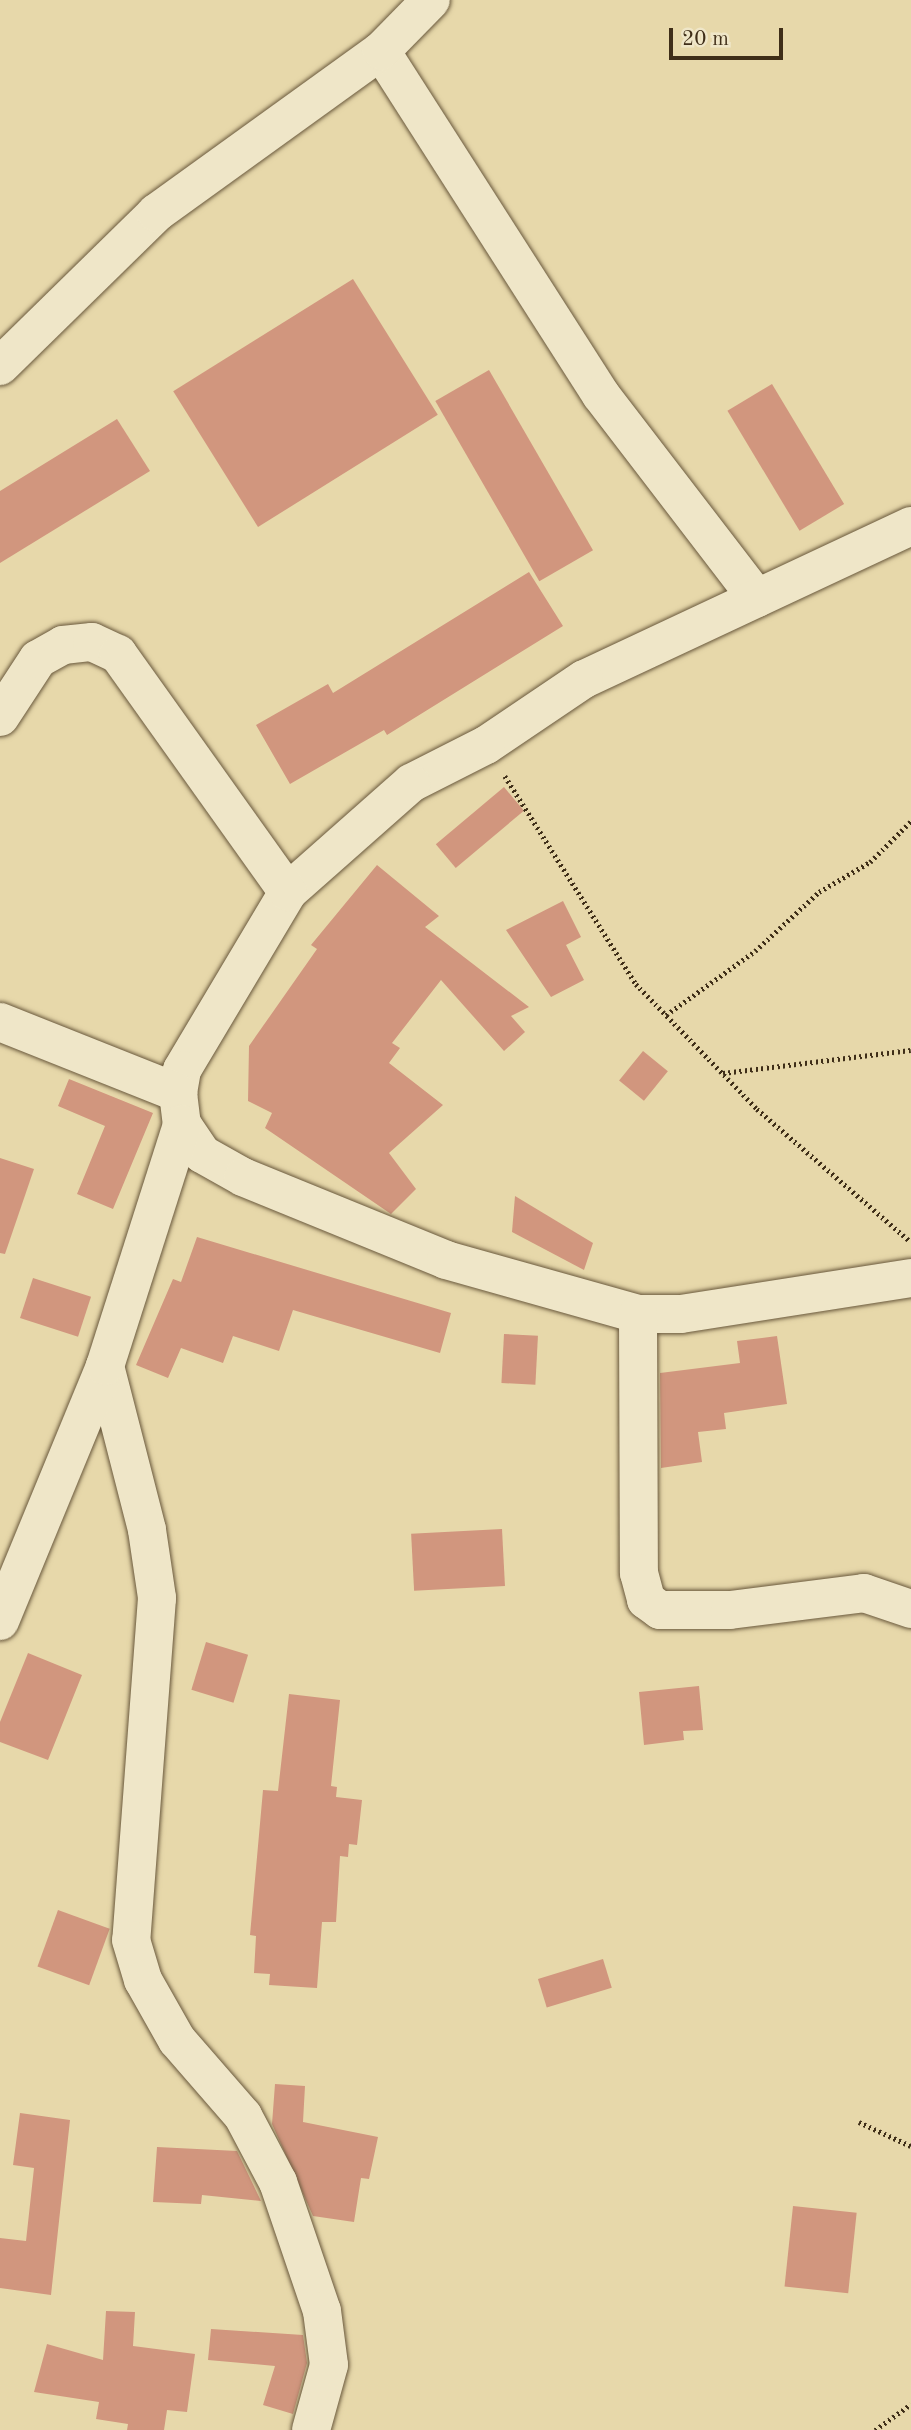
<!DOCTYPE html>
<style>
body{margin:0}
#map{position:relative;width:911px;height:2430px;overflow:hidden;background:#e7d8aa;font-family:"Old Standard TT",serif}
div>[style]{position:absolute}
.building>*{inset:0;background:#d1967e;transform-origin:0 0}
.path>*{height:4.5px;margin-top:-2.25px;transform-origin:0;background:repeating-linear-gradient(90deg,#3f2e18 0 2px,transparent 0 5.5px)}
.roads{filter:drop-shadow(0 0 2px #69583c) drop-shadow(0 0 2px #69583c)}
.minor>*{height:38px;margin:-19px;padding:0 19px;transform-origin:19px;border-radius:19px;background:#efe6c8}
span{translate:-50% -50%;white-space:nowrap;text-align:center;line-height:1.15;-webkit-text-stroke:7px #efe6c8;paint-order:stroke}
.scale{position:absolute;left:669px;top:28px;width:114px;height:32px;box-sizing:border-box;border:4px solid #3f2e18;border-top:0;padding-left:9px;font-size:21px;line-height:24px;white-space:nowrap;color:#3f2e18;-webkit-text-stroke:5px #efe6c8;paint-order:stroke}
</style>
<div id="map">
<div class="building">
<div style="left:353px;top:279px;width:160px;height:212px;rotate:58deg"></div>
<div style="left:489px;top:370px;width:208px;height:62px;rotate:60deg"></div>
<div style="left:772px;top:384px;width:140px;height:52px;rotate:59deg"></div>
<div style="clip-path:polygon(117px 419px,150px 471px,0 563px,0 491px)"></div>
<div style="clip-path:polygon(529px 572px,563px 626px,387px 735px,384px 730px,290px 784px,256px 725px,328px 684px,333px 693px)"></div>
<div style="left:504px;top:787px;width:31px;height:89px;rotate:50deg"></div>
<div style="clip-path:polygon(377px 865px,439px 916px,425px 927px,529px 1007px,511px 1016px,525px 1032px,504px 1051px,441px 980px,392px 1043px,400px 1048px,389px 1063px,443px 1105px,389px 1153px,416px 1189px,391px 1214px,265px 1128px,272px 1113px,248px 1101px,249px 1046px,317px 949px,311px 945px)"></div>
<div style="clip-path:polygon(563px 901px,581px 937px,566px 945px,584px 980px,551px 997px,506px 930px)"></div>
<div style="left:643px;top:1051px;width:32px;height:38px;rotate:39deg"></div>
<div style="clip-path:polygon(69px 1079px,153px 1113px,113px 1209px,77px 1194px,105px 1126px,58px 1106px)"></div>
<div style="clip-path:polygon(0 1158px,34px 1169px,5px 1254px,0 1253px)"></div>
<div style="clip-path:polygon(515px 1196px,593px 1243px,584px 1270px,512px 1232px)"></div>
<div style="clip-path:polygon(197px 1237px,451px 1313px,440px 1353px,293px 1310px,279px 1351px,233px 1336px,223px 1363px,181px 1348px,168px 1378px,136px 1365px,173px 1279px,181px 1282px)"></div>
<div style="left:33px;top:1278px;width:61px;height:42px;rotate:18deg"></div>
<div style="left:504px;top:1334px;width:34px;height:49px;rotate:3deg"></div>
<div style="clip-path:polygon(777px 1336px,787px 1404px,724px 1413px,726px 1429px,698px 1432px,702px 1462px,661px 1468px,660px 1373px,740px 1363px,737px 1341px)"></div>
<div style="left:502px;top:1529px;width:57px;height:91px;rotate:87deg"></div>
<div style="left:206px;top:1642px;width:44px;height:50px;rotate:17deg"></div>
<div style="clip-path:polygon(28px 1653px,82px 1675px,48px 1760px,0 1742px,0 1722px)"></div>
<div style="clip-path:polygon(699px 1686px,703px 1730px,683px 1731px,684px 1740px,644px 1745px,639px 1692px)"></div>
<div style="clip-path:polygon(289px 1694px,340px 1700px,331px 1786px,337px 1787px,336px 1797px,362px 1800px,357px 1845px,349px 1844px,348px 1857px,340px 1856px,336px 1922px,322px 1922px,317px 1988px,269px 1985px,270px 1974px,254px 1973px,256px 1936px,250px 1935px,263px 1790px,278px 1791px)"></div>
<div style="left:58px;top:1910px;width:55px;height:60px;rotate:20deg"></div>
<div style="left:603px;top:1959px;width:30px;height:68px;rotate:73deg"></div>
<div style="clip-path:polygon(275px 2084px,305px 2086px,303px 2122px,378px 2137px,369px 2179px,361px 2178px,354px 2222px,313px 2216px,272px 2124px)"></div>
<div style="clip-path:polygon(20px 2113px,70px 2120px,51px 2295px,0 2288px,0 2238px,26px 2241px,34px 2168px,13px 2165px)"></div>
<div style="clip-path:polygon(157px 2147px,237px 2151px,261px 2201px,202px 2195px,201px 2204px,153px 2202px)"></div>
<div style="left:793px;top:2206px;width:64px;height:81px;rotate:6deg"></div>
<div style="clip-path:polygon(106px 2311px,135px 2312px,133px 2346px,195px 2354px,187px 2412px,167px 2410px,164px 2430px,127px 2430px,128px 2424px,96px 2419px,99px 2402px,34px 2392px,47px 2344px,103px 2360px)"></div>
<div style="clip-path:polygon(211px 2329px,303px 2335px,307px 2363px,293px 2414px,263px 2405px,275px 2366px,208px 2360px)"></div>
</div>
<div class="path">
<div style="left:505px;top:776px;width:246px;rotate:57.8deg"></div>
<div style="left:636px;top:984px;width:174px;rotate:45.9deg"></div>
<div style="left:757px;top:1109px;width:201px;rotate:40.8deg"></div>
<div style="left:666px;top:1015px;width:110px;rotate:-35.7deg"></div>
<div style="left:755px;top:951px;width:87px;rotate:-42.7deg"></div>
<div style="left:819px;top:892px;width:59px;rotate:-30.5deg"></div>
<div style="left:870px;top:862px;width:58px;rotate:-45deg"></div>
<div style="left:723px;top:1073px;width:189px;rotate:-7deg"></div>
<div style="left:859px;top:2122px;width:57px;rotate:24.8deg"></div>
<div style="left:875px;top:2430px;width:44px;rotate:-35.8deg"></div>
</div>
<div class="roads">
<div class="minor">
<div style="left:381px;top:51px;width:408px;rotate:57.4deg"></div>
<div style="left:601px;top:395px;width:256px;rotate:52.5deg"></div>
<div style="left:0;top:366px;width:219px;rotate:-44.4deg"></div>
<div style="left:156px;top:213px;width:277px;rotate:-35.8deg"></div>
<div style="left:381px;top:51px;width:71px;rotate:-45.6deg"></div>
<div style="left:911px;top:526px;width:361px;rotate:154.9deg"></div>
<div style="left:584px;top:679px;width:118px;rotate:146deg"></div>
<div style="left:486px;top:745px;width:84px;rotate:153.1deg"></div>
<div style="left:411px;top:783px;width:164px;rotate:138.5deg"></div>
<div style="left:288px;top:892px;width:207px;rotate:120.8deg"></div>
<div style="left:182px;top:1070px;width:23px;rotate:100deg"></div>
<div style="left:178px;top:1093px;width:31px;rotate:83deg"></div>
<div style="left:182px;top:1124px;width:36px;rotate:56deg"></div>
<div style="left:202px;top:1154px;width:47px;rotate:29.3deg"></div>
<div style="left:243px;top:1177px;width:219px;rotate:22.2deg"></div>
<div style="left:446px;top:1260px;width:199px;rotate:15.7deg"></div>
<div style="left:638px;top:1314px;width:43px"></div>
<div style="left:681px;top:1314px;width:233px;rotate:-8.9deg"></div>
<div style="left:0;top:717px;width:69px;rotate:-56.8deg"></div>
<div style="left:38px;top:659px;width:29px;rotate:-29deg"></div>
<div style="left:63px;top:645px;width:29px;rotate:-6deg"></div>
<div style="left:92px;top:642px;width:29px;rotate:25deg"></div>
<div style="left:118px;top:654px;width:292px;rotate:54.5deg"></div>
<div style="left:0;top:1022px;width:192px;rotate:21.7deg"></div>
<div style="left:638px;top:1314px;width:259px;rotate:89.8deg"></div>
<div style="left:639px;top:1573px;width:28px;rotate:75deg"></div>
<div style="left:646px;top:1600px;width:17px;rotate:36deg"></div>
<div style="left:660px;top:1610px;width:70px"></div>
<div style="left:730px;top:1610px;width:135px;rotate:-7.2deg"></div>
<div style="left:864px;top:1593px;width:50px;rotate:18.8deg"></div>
<div style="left:105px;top:1366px;width:169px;rotate:75.6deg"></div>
<div style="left:147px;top:1530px;width:69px;rotate:81.6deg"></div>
<div style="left:157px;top:1598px;width:343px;rotate:94.3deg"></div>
<div style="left:131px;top:1940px;width:42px;rotate:73.3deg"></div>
<div style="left:143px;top:1980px;width:69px;rotate:60.5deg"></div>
<div style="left:177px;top:2040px;width:101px;rotate:49deg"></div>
<div style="left:243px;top:2116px;width:75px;rotate:62.1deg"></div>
<div style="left:278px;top:2182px;width:136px;rotate:71.2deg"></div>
<div style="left:322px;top:2311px;width:54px;rotate:82.6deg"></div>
<div style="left:329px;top:2365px;width:67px;rotate:105.5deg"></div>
<div style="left:0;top:1621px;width:276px;rotate:-67.6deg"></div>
<div style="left:105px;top:1366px;width:254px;rotate:-72.3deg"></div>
</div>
</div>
<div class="scale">20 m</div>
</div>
